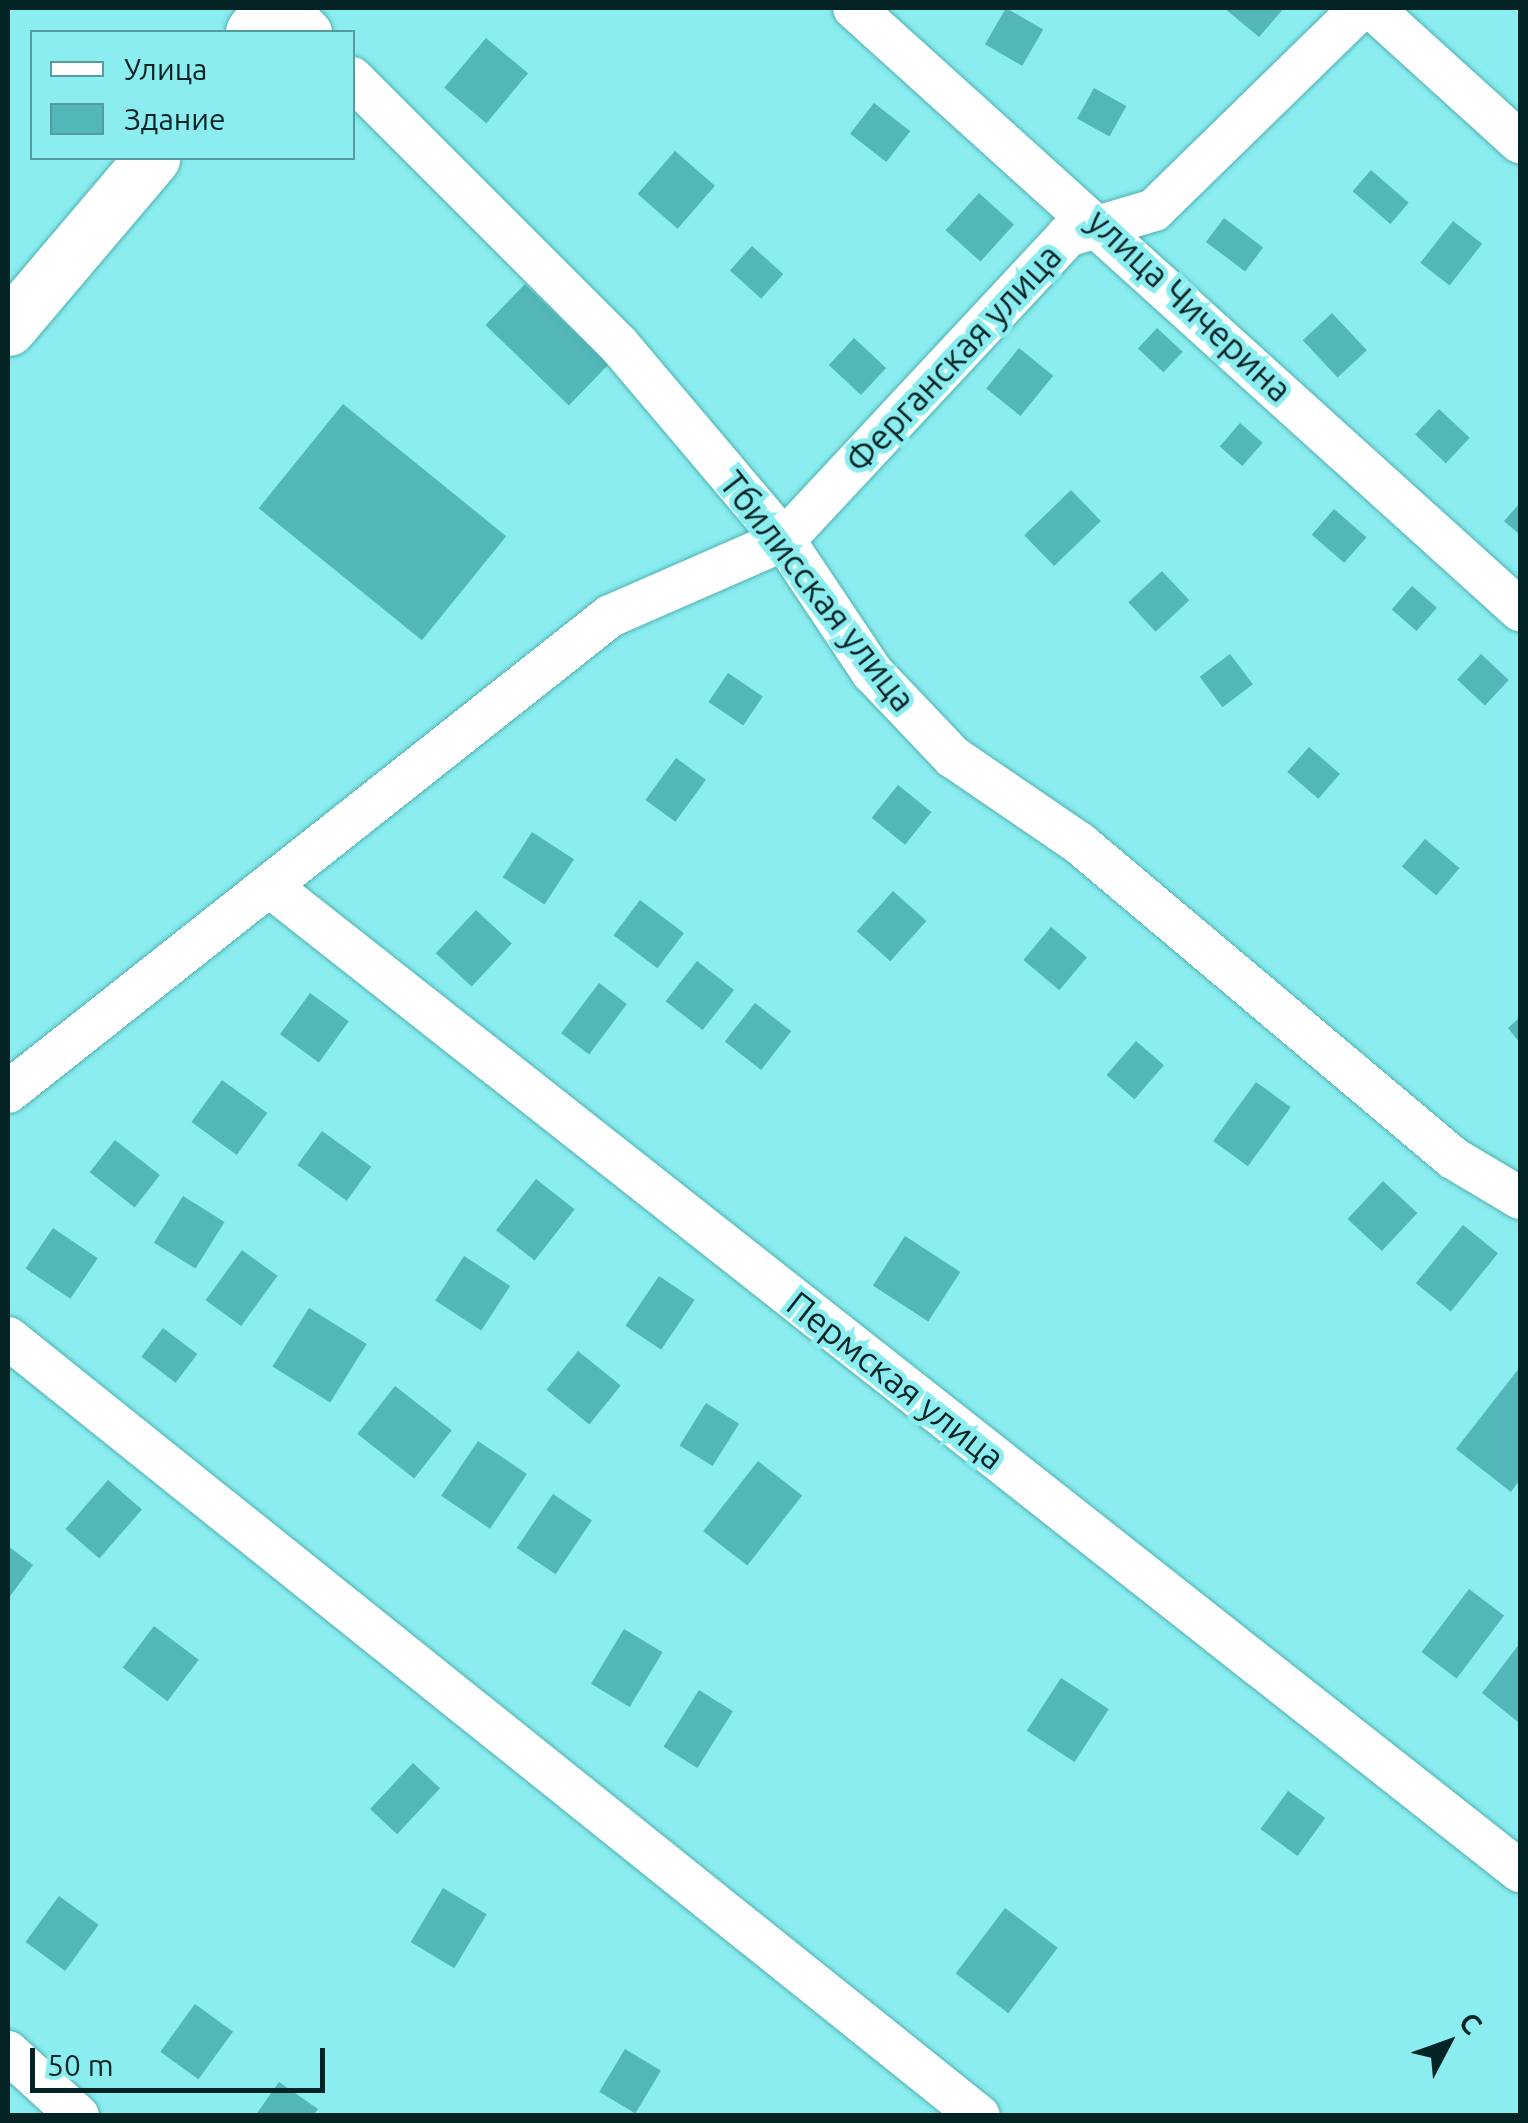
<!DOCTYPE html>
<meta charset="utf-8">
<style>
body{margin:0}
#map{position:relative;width:1528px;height:2123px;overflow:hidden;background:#8bedef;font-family:Ubuntu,sans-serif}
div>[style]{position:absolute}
.building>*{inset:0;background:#53b6b8;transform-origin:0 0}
.roads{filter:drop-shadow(0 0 2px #4eb1b3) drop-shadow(0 0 2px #4eb1b3)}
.minor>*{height:42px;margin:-21px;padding:0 21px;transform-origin:21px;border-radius:21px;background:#fff}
.highway>*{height:55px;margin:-27.5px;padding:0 27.5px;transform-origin:27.5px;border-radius:27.5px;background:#fff}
span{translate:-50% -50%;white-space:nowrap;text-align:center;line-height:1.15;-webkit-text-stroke:10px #8bedef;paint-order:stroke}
.street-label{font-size:35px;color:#032324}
.frame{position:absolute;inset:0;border:10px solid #032324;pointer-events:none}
.legend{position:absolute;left:30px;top:30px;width:325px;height:130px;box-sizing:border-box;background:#8bedef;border:2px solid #559c9e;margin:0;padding:12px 18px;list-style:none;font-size:30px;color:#032324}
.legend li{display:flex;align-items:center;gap:20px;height:50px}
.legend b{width:50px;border:2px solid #559c9e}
.north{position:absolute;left:1398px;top:1993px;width:100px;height:100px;-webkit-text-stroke:8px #8bedef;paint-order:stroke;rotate:49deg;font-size:28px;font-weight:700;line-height:40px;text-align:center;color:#032324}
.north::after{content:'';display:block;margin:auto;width:35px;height:45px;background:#032324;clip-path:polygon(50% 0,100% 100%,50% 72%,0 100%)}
.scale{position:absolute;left:30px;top:2048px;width:295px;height:45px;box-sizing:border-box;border:5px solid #032324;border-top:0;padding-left:12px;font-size:30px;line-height:35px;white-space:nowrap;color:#032324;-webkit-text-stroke:8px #8bedef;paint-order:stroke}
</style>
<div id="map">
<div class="building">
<div style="left:1006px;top:8px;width:43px;height:42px;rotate:30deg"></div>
<div style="clip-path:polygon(1224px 8px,1284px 8px,1259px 37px)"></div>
<div style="left:486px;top:38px;width:55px;height:65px;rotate:40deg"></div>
<div style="left:1094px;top:88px;width:37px;height:35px;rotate:29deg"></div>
<div style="left:874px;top:103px;width:46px;height:39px;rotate:38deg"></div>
<div style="left:675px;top:151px;width:53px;height:57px;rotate:41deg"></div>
<div style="left:1371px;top:170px;width:50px;height:28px;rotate:41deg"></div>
<div style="left:979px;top:193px;width:47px;height:50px;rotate:42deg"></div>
<div style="left:1224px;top:218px;width:49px;height:30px;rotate:37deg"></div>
<div style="left:1453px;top:221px;width:37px;height:53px;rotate:38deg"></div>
<div style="left:752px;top:246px;width:42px;height:33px;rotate:42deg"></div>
<div style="left:525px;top:284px;width:116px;height:57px;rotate:44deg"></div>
<div style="left:1332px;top:313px;width:51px;height:40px;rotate:47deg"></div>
<div style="left:1157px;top:328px;width:35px;height:28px;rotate:43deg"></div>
<div style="left:854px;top:338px;width:44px;height:37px;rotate:43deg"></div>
<div style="left:1019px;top:348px;width:44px;height:52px;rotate:39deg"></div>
<div style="left:343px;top:404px;width:210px;height:134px;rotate:39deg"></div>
<div style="left:1439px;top:409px;width:42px;height:35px;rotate:43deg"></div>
<div style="left:1240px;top:423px;width:30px;height:31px;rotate:41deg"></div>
<div style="left:1071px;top:490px;width:43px;height:65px;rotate:46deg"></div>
<div style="clip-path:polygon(1520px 503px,1520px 535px,1504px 521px)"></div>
<div style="left:1334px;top:509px;width:43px;height:34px;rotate:41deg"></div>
<div style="left:1162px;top:571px;width:40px;height:46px;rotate:47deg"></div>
<div style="left:1412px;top:586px;width:33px;height:31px;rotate:41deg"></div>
<div style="left:1230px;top:654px;width:38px;height:38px;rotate:53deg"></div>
<div style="left:1481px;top:654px;width:38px;height:35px;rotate:43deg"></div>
<div style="left:728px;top:673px;width:42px;height:35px;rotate:34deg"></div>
<div style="left:1309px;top:747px;width:41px;height:33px;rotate:41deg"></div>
<div style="left:676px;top:758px;width:37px;height:52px;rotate:36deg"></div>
<div style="left:898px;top:785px;width:43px;height:42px;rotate:39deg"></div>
<div style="left:532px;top:832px;width:50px;height:54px;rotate:33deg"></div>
<div style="left:1425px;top:839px;width:45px;height:36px;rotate:40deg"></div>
<div style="left:893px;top:891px;width:45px;height:54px;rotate:42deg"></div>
<div style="left:640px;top:900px;width:55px;height:44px;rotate:37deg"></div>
<div style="left:476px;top:910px;width:49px;height:59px;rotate:43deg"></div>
<div style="left:1051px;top:927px;width:47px;height:43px;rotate:40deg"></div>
<div style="left:697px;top:961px;width:47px;height:51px;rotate:38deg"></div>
<div style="left:599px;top:983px;width:35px;height:63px;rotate:37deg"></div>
<div style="left:310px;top:993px;width:48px;height:51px;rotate:36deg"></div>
<div style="left:755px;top:1003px;width:46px;height:49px;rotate:38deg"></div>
<div style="clip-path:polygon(1520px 1017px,1520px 1043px,1508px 1028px)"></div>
<div style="left:1136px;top:1041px;width:37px;height:45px;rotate:41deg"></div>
<div style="left:222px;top:1080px;width:56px;height:52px;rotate:36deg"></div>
<div style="left:1256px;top:1082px;width:43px;height:73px;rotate:36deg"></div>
<div style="left:322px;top:1131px;width:61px;height:42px;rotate:36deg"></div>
<div style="left:115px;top:1140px;width:57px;height:41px;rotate:38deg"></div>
<div style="left:536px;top:1179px;width:49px;height:65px;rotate:38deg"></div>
<div style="left:1383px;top:1181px;width:47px;height:52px;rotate:43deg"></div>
<div style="left:183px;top:1196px;width:49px;height:55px;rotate:32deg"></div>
<div style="left:1463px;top:1225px;width:45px;height:75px;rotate:39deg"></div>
<div style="left:53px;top:1228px;width:54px;height:49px;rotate:34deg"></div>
<div style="left:905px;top:1236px;width:66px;height:59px;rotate:33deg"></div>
<div style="left:242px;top:1250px;width:44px;height:62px;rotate:36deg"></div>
<div style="left:464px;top:1256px;width:55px;height:53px;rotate:33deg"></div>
<div style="left:659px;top:1276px;width:43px;height:60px;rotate:34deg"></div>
<div style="left:309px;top:1308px;width:68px;height:69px;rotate:32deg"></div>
<div style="left:163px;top:1328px;width:43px;height:36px;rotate:37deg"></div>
<div style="left:578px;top:1351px;width:55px;height:50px;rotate:39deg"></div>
<div style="clip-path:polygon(1520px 1367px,1520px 1479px,1511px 1492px,1456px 1449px)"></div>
<div style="left:395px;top:1386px;width:72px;height:61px;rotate:38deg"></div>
<div style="left:706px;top:1403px;width:39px;height:50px;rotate:32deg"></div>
<div style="left:478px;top:1441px;width:59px;height:66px;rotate:34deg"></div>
<div style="left:758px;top:1461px;width:56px;height:89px;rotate:38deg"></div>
<div style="left:108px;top:1480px;width:45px;height:65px;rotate:41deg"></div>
<div style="left:553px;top:1494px;width:47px;height:65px;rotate:34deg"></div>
<div style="clip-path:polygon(8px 1546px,33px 1565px,8px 1599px)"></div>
<div style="left:1469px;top:1589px;width:44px;height:79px;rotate:37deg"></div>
<div style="left:154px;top:1626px;width:56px;height:52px;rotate:37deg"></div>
<div style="left:624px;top:1629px;width:45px;height:64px;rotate:31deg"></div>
<div style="clip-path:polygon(1520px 1643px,1520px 1719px,1518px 1722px,1482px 1693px)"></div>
<div style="left:1061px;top:1678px;width:57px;height:63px;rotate:33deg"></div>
<div style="left:699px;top:1690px;width:40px;height:67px;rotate:32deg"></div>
<div style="left:413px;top:1763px;width:37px;height:63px;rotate:43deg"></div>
<div style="left:1288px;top:1791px;width:46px;height:47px;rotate:36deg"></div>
<div style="left:443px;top:1888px;width:51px;height:63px;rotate:31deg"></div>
<div style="left:59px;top:1896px;width:49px;height:57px;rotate:36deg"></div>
<div style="left:1005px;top:1908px;width:66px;height:82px;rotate:37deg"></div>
<div style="left:195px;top:2004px;width:47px;height:59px;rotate:36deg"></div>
<div style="left:625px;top:2049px;width:42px;height:50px;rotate:31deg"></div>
<div style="clip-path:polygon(279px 2082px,318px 2109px,313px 2116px,255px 2116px)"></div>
</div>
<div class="roads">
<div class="minor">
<div style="left:288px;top:8px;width:33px;rotate:46deg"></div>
<div style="left:854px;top:8px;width:898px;rotate:42.11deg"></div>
<div style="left:1372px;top:8px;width:200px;rotate:42.2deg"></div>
<div style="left:352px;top:78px;width:378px;rotate:45deg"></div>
<div style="left:619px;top:345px;width:255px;rotate:49.8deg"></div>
<div style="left:784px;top:540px;width:159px;rotate:56.3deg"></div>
<div style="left:872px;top:672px;width:117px;rotate:46.4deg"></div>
<div style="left:953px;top:757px;width:153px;rotate:34.3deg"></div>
<div style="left:1079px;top:843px;width:489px;rotate:40.1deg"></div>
<div style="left:1453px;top:1158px;width:78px;rotate:30.8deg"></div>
<div style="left:272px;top:888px;width:1589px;rotate:38.23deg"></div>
<div style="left:8px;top:1092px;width:767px;rotate:-38.33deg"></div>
<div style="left:610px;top:616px;width:190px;rotate:-23.6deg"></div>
<div style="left:784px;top:540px;width:415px;rotate:-47deg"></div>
<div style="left:1067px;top:236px;width:91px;rotate:-16.6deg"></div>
<div style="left:1154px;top:210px;width:289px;rotate:-44.3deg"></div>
<div style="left:8px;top:1338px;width:1244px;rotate:38.7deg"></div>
<div style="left:8px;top:2052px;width:95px;rotate:42.4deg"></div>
</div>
<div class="highway">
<div style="left:253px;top:32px;width:31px;rotate:-50deg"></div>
<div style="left:8px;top:328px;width:223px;rotate:-49.7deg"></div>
</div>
</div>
<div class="street-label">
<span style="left:1190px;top:305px;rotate:43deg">улица Чичерина</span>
<span style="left:953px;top:358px;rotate:-47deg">Ферганская улица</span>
<span style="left:818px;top:591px;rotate:52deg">Тбилисская улица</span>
<span style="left:896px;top:1380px;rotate:38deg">Пермская улица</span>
</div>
<div class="frame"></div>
<ul class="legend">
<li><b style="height:12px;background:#fff"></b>Улица</li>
<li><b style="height:28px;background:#53b6b8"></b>Здание</li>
</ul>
<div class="north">С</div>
<div class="scale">50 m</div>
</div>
